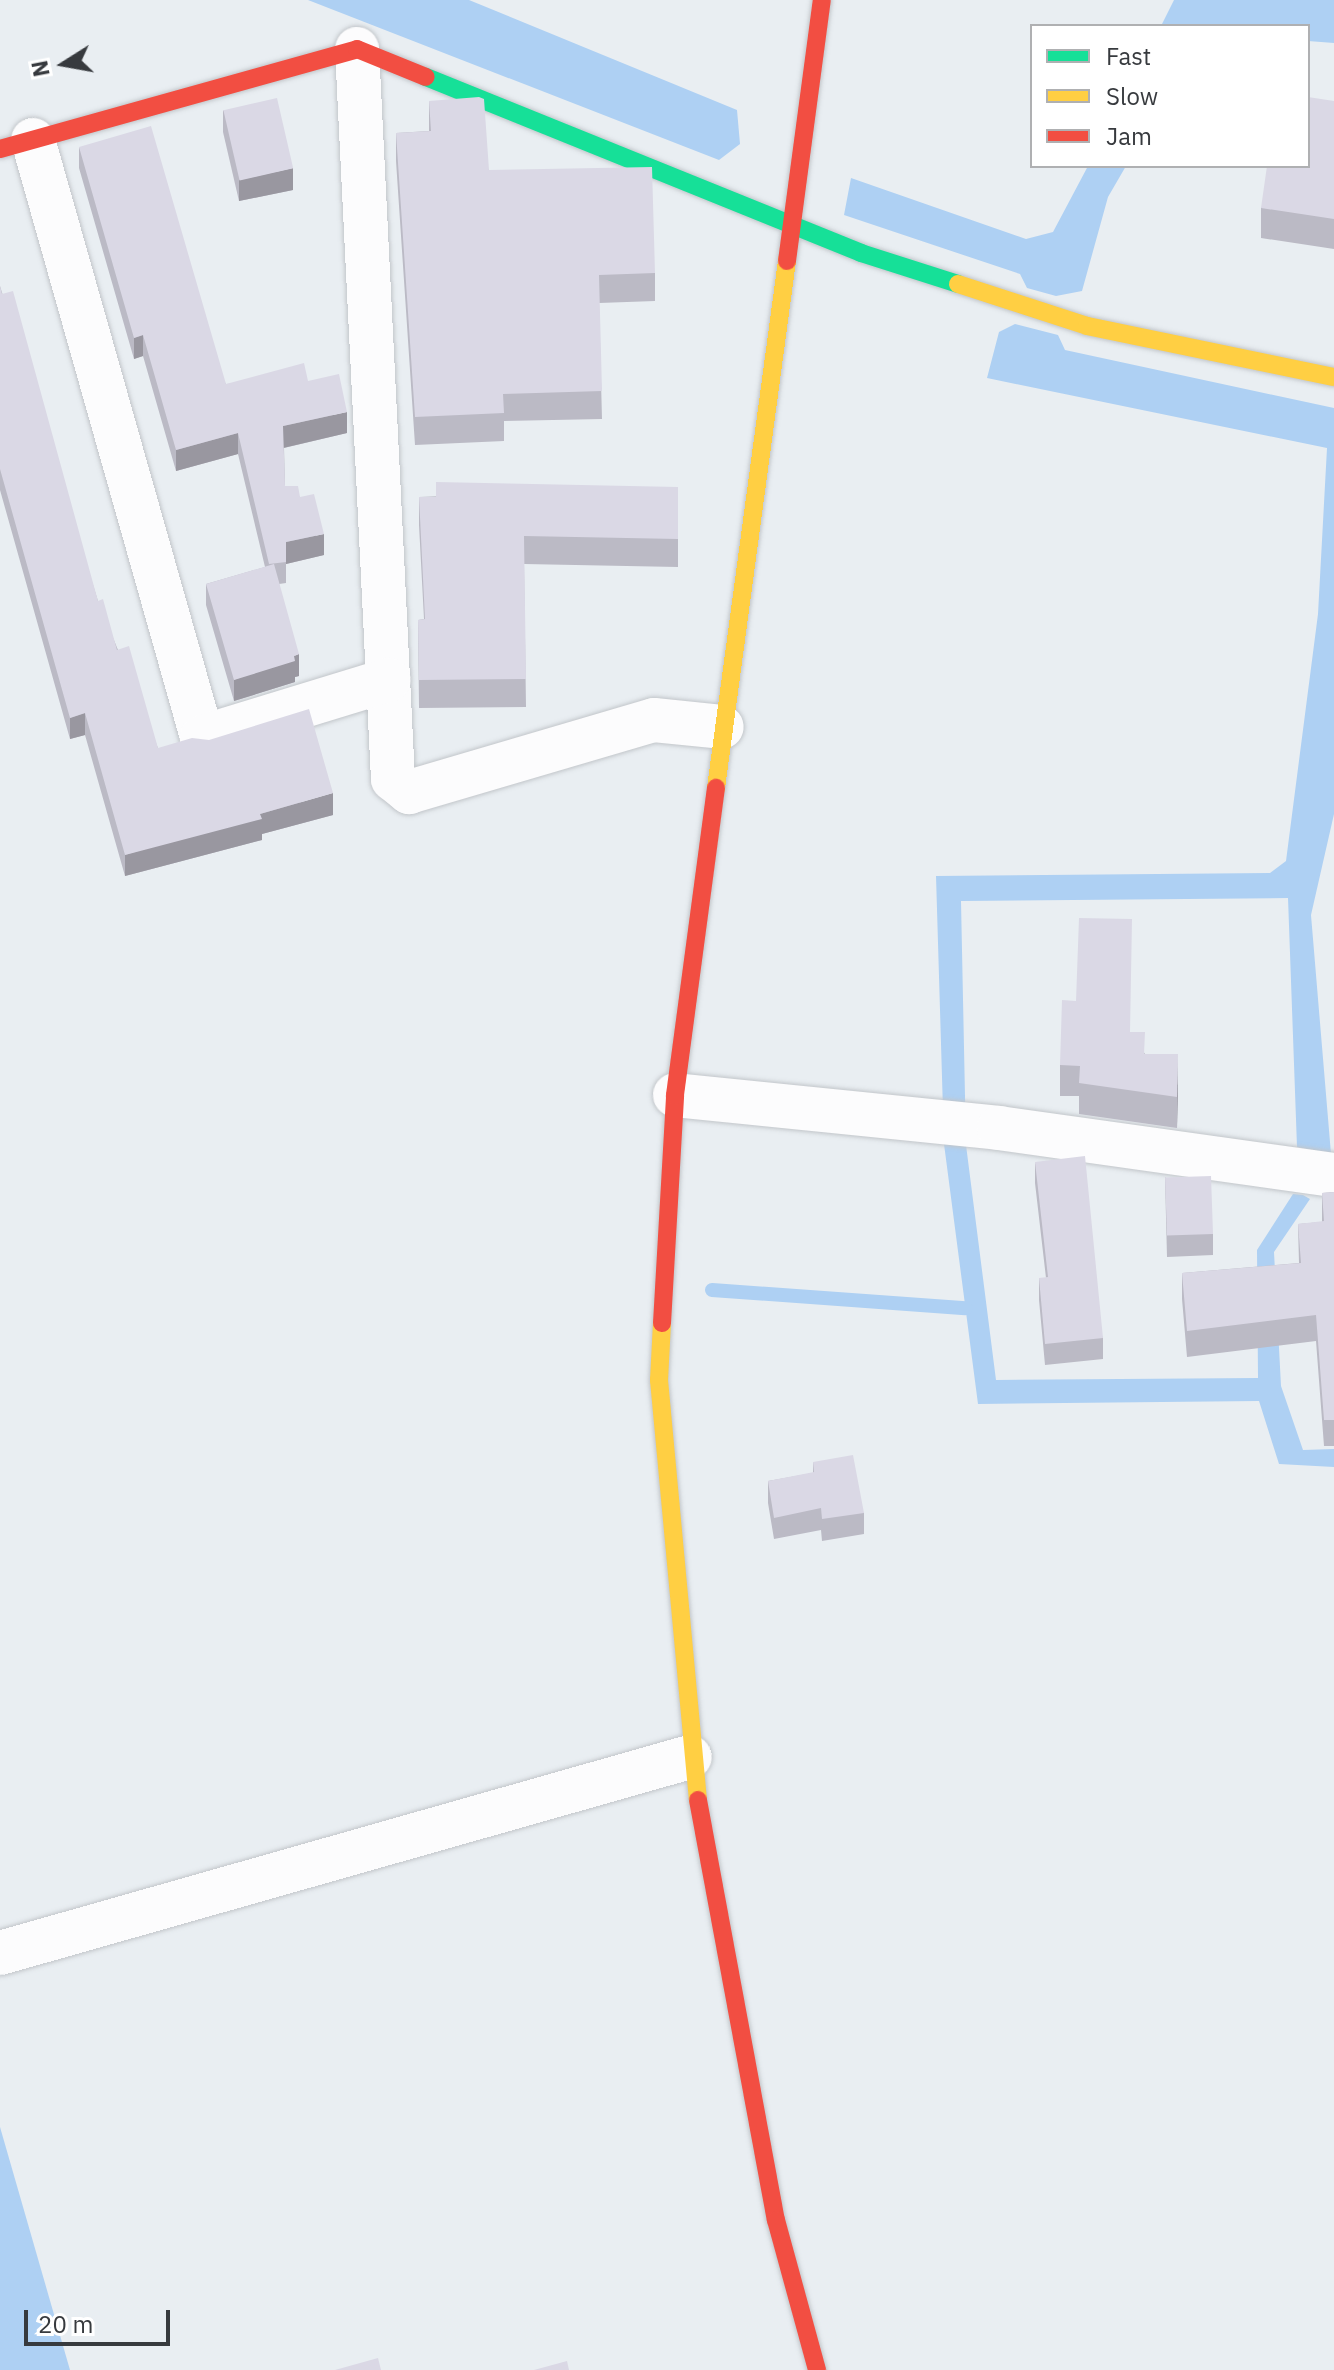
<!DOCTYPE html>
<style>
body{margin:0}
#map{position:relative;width:1334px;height:2370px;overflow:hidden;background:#e9eef2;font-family:"IBM Plex Sans",sans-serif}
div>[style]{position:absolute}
.water>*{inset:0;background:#aed0f3}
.stream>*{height:14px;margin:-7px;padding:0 7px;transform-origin:7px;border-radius:7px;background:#aed0f3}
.roads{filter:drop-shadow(0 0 2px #c2c6ca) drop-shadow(0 0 2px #c2c6ca)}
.street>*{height:44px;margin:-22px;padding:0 22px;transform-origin:22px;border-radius:22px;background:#fcfcfd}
.fast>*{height:18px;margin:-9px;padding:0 9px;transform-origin:9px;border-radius:9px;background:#16e098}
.slow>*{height:18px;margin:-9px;padding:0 9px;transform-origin:9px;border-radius:9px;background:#ffcf43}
.jam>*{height:18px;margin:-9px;padding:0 9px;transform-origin:9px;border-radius:9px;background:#f24e42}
.wall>*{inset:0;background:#bbbac5}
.shaded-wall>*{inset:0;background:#9997a0}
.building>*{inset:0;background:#dad8e5;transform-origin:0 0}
span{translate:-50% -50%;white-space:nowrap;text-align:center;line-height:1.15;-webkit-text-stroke:6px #fff;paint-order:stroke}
.legend{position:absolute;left:1030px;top:24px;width:280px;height:144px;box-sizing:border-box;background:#fff;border:2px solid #afb0b2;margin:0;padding:10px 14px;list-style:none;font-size:24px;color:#373a3e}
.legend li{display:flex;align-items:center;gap:16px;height:40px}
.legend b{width:40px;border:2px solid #afb0b2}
.north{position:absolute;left:24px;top:24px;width:80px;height:80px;-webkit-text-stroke:6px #fff;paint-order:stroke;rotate:259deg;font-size:22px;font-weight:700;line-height:32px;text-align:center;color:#373a3e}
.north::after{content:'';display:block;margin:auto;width:28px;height:36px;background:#373a3e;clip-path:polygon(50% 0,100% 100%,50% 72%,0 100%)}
.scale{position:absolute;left:24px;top:2310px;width:146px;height:36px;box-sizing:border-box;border:4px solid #373a3e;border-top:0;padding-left:10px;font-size:24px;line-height:28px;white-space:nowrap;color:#373a3e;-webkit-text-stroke:6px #fff;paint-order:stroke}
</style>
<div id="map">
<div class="water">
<div style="clip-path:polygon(308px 0,469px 0,737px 110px,740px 144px,719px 160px)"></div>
<div style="clip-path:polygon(1174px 0,1334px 0,1334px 43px,1308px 41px,1308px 26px,1161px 26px)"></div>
<div style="clip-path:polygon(1088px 166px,1126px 166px,1108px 197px,1082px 291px,1056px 296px,1027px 288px,1020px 274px,844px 215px,851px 178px,1026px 239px,1053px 232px)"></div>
<div style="clip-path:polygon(1015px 324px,1058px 335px,1065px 350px,1334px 408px,1334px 814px,1311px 915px,1331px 1154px,1297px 1147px,1288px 898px,961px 901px,966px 1145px,996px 1380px,1258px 1378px,1257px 1250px,1293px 1194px,1303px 1195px,1310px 1199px,1274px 1252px,1281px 1386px,1303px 1450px,1334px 1449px,1334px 1467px,1279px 1464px,1259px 1401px,978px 1404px,944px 1144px,936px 876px,1270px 873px,1286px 861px,1318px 614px,1327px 448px,987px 378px,999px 332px)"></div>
<div style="clip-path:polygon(0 2127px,70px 2370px,0 2370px)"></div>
</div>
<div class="stream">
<div style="left:712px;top:1290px;width:254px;rotate:4.1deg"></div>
</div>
<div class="roads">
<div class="street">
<div style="left:357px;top:49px;width:731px;rotate:87.18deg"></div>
<div style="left:393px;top:779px;width:21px;rotate:39deg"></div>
<div style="left:409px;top:792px;width:255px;rotate:-16.4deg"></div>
<div style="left:654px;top:720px;width:68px;rotate:5.9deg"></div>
<div style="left:33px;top:140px;width:620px;rotate:74.19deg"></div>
<div style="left:202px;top:737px;width:195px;rotate:-17deg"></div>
<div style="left:675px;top:1095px;width:326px;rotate:5.8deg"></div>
<div style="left:999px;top:1128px;width:338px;rotate:8deg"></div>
<div style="left:0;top:1953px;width:717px;rotate:-15.86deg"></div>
</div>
<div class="fast">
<div style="left:426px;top:77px;width:469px;rotate:22deg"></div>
<div style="left:861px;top:253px;width:102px;rotate:17.7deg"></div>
</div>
<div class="slow">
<div style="left:958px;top:284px;width:136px;rotate:18deg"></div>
<div style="left:1087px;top:326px;width:252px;rotate:11.7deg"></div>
<div style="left:716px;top:788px;width:532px;rotate:-82.33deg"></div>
<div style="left:662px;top:1323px;width:57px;rotate:93deg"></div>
<div style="left:659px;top:1380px;width:422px;rotate:84.7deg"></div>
</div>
<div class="jam">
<div style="left:0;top:149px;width:371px;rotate:-15.6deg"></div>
<div style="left:357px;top:49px;width:74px;rotate:22.1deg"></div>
<div style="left:787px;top:261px;width:263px;rotate:-82.4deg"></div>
<div style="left:662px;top:1323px;width:228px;rotate:-86.7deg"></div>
<div style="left:675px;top:1095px;width:310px;rotate:-82.4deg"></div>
<div style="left:698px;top:1800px;width:427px;rotate:79.5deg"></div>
<div style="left:776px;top:2220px;width:156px;rotate:74.7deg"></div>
</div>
</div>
<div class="wall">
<div style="clip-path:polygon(429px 101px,489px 170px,655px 273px,655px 301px,599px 303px,602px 419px,504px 421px,504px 441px,415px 445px,396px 161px,396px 133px,429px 131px)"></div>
<div style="clip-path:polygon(1334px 101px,1334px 249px,1261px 238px,1261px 208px)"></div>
<div style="clip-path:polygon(223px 110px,293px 190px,239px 201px,223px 132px)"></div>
<div style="clip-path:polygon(79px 147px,226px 384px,308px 381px,347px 433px,284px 448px,285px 486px,300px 497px,324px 555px,286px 564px,286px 583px,279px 584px,299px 676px,295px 677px,295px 682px,234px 701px,206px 605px,206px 584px,265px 567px,238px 454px,176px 471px,143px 356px,134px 359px,79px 168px)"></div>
<div style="clip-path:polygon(0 286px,98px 601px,158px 748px,333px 815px,262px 834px,262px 840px,125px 876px,85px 735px,70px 739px,0 490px)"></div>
<div style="clip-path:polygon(678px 487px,678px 567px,524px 564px,526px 707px,419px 708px,418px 620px,424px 619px,419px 525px,419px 497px)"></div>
<div style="clip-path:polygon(1131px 1032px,1145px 1054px,1178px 1085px,1177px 1128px,1079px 1114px,1079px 1096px,1060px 1096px,1060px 1065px)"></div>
<div style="clip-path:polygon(1035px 1162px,1103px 1338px,1103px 1359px,1045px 1365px,1039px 1300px,1039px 1278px,1046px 1278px,1035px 1183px)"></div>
<div style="clip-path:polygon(1165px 1177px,1213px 1234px,1213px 1255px,1167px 1257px)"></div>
<div style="clip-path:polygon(1334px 1192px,1334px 1446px,1324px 1446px,1316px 1341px,1187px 1357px,1182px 1299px,1182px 1273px,1299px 1263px,1298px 1224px,1322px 1222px,1322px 1193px)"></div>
<div style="clip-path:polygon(813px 1462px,864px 1513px,864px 1534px,822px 1541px,821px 1530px,774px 1539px,768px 1503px,768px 1481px,813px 1473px)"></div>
</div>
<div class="shaded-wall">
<div style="clip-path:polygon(293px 168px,293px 190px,239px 201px,239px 180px)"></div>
<div style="clip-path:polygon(143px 335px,143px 356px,134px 359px,134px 338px)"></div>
<div style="clip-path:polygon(347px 412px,347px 433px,283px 448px,283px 426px)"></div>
<div style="clip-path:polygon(238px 433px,238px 454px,176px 471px,176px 450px)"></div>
<div style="clip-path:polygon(324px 534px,324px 555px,286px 564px,286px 542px)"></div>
<div style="clip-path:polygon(299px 654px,299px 676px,295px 677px,295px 682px,234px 701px,234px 680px)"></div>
<div style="clip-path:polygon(85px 713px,85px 735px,70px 739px,70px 718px)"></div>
<div style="clip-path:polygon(333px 793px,333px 815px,262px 834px,262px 840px,125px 876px,125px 855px,260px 814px)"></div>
<div style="clip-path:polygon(1178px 1054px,1178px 1085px,1177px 1128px,1177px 1097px)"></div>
</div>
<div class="building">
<div style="clip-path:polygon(479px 97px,484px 99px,489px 170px,652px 167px,655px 273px,599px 275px,602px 391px,503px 394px,504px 413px,415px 417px,396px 133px,431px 131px,429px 101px)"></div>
<div style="clip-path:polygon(1308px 97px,1334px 101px,1334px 219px,1261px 208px,1267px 166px,1308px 166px)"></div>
<div style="left:277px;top:98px;width:72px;height:55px;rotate:77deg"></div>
<div style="clip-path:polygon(151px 126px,226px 384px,304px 363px,308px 381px,339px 374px,347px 412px,283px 426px,285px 486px,298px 486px,300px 497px,314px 494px,324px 534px,286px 542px,286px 562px,269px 564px,238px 433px,176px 450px,143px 335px,134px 338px,79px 147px)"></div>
<div style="clip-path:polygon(0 286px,2px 294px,13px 291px,98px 601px,103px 599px,117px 650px,129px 646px,158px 748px,192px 738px,209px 740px,309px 709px,333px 793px,260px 814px,262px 819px,125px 855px,85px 713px,70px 718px,0 469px)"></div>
<div style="clip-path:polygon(436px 482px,678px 487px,678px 539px,524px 536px,526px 679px,419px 680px,418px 620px,425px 619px,419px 497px,436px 497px)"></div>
<div style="clip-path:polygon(274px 564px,299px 654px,294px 656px,295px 661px,234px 680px,206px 584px)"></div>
<div style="clip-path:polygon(1079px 918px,1132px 919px,1130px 1032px,1145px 1032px,1144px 1054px,1178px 1054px,1177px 1097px,1079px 1083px,1080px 1066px,1060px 1065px,1062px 1000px,1076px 1001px)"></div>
<div style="clip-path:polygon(1085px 1156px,1103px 1338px,1045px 1344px,1039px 1278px,1048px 1277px,1035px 1162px)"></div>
<div style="left:1211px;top:1176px;width:58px;height:46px;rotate:88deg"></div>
<div style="clip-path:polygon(1334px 1192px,1334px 1420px,1324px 1420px,1316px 1315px,1187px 1331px,1182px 1273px,1301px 1263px,1298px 1224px,1324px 1221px,1322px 1193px)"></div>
<div style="clip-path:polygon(853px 1455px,864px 1513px,822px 1519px,821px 1508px,774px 1518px,768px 1481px,814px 1472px,813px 1462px)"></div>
<div style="clip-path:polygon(378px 2358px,381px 2370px,335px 2370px)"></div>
<div style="clip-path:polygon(567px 2361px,569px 2370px,534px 2370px)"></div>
</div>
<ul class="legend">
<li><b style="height:10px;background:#16e098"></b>Fast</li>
<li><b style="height:10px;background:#ffcf43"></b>Slow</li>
<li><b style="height:10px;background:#f24e42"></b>Jam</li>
</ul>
<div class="north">N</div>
<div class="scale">20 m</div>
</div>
